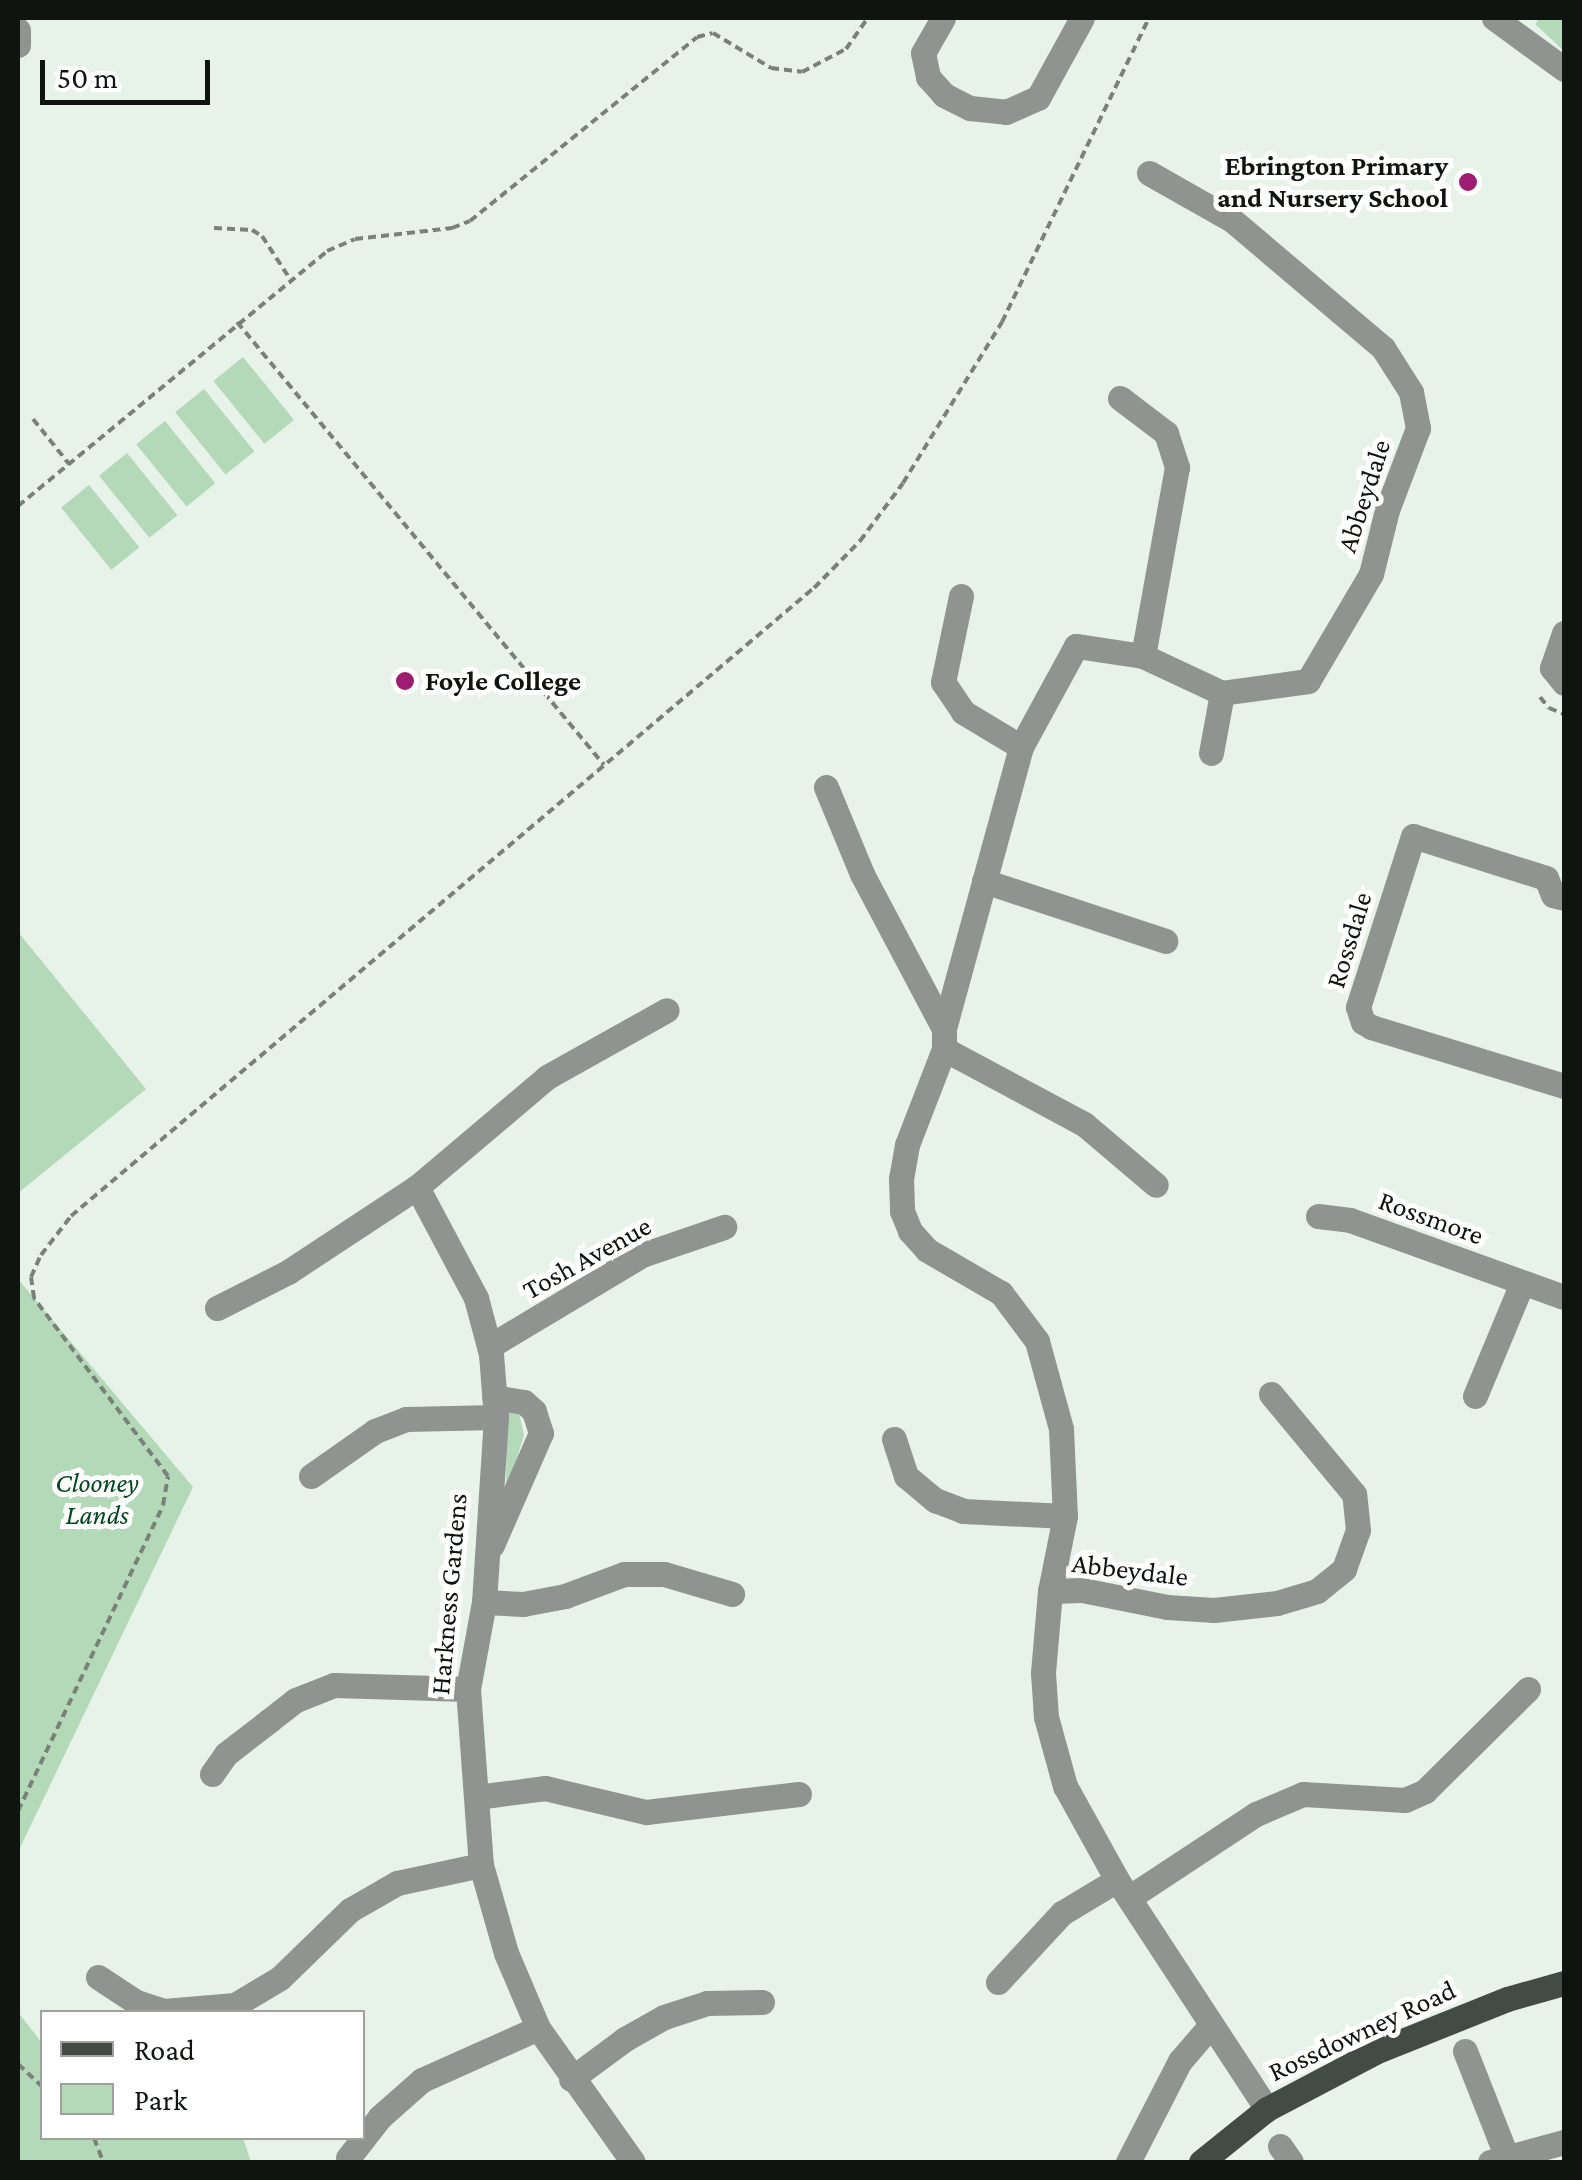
<!DOCTYPE html>
<style>
body{margin:0}
#map{position:relative;width:1582px;height:2180px;overflow:hidden;background:#e7f2e8;font-family:"Crimson Pro",serif}
div>[style]{position:absolute}
.green>*{inset:0;background:#b3d9b9;transform-origin:0 0}
.path>*{height:4px;margin-top:-2px;transform-origin:0;background:repeating-linear-gradient(90deg,#7a817a 0 8px,transparent 0 13px)}
.minor>*{height:25px;margin:-12.5px;padding:0 12.5px;transform-origin:12.5px;border-radius:12.5px;background:#8f9490}
.major>*{height:25px;margin:-12.5px;padding:0 12.5px;transform-origin:12.5px;border-radius:12.5px;background:#434b45}
.dots>*{width:28px;height:28px;translate:-50% -50%;box-sizing:border-box;border:5px solid #fff;border-radius:50%}
span{translate:-50% -50%;white-space:nowrap;text-align:center;line-height:1.15;-webkit-text-stroke:10px #fff;paint-order:stroke}
.poi-label{font-size:28px;color:#101410;font-weight:700}
.right{translate:-100% -50%;text-align:right}
.left{translate:0 -50%;text-align:left}
.street-label{font-size:28px;color:#101410}
.park-label{font-size:28px;color:#00491c;font-style:italic}
.frame{position:absolute;inset:0;border:20px solid #101410;pointer-events:none}
.legend{position:absolute;left:40px;top:2010px;width:325px;height:130px;box-sizing:border-box;background:#fff;border:2px solid #9fa19f;margin:0;padding:12px 18px;list-style:none;font-size:30px;color:#101410}
.legend li{display:flex;align-items:center;gap:20px;height:50px}
.legend b{width:50px;border:2px solid #9fa19f}
.scale{position:absolute;left:40px;top:60px;width:170px;height:45px;box-sizing:border-box;border:5px solid #101410;border-top:0;padding-left:12px;font-size:30px;line-height:35px;white-space:nowrap;color:#101410;-webkit-text-stroke:8px #fff;paint-order:stroke}
</style>
<div id="map">
<div class="green">
<div style="clip-path:polygon(1540px 18px,1564px 18px,1564px 51px,1535px 24px)"></div>
<div style="left:243px;top:357px;width:81px;height:38px;rotate:51deg"></div>
<div style="left:204px;top:389px;width:80px;height:37px;rotate:51deg"></div>
<div style="left:165px;top:421px;width:80px;height:37px;rotate:51deg"></div>
<div style="left:127px;top:453px;width:80px;height:36px;rotate:51deg"></div>
<div style="left:89px;top:485px;width:80px;height:36px;rotate:51deg"></div>
<div style="clip-path:polygon(18px 932px,146px 1089px,18px 1193px)"></div>
<div style="clip-path:polygon(18px 1279px,193px 1487px,18px 1852px)"></div>
<div style="clip-path:polygon(513px 1411px,519px 1413px,524px 1435px,506px 1493px,507px 1413px)"></div>
<div style="clip-path:polygon(18px 2012px,42px 2043px,42px 2138px,243px 2138px,251px 2162px,18px 2162px)"></div>
</div>
<div class="path">
<div style="left:214px;top:228px;width:38px;rotate:3deg"></div>
<div style="left:252px;top:230px;width:12px;rotate:31deg"></div>
<div style="left:262px;top:236px;width:51px;rotate:56.9deg"></div>
<div style="left:237px;top:322px;width:575px;rotate:50.36deg"></div>
<div style="left:33px;top:419px;width:58px;rotate:51.3deg"></div>
<div style="left:18px;top:506px;width:401px;rotate:-39.5deg"></div>
<div style="left:327px;top:251px;width:30px;rotate:-23deg"></div>
<div style="left:355px;top:239px;width:98px;rotate:-6.5deg"></div>
<div style="left:452px;top:228px;width:19px;rotate:-21deg"></div>
<div style="left:470px;top:221px;width:292px;rotate:-39deg"></div>
<div style="left:697px;top:37px;width:16px;rotate:-14deg"></div>
<div style="left:713px;top:33px;width:68px;rotate:31.1deg"></div>
<div style="left:771px;top:68px;width:31px;rotate:7deg"></div>
<div style="left:802px;top:72px;width:50px;rotate:-27.6deg"></div>
<div style="left:846px;top:49px;width:38px;rotate:-55deg"></div>
<div style="left:1540px;top:697px;width:14px;rotate:51deg"></div>
<div style="left:1549px;top:708px;width:16px;rotate:22deg"></div>
<div style="left:18px;top:1811px;width:339px;rotate:-64.6deg"></div>
<div style="left:163px;top:1505px;width:29px;rotate:-80deg"></div>
<div style="left:168px;top:1476px;width:223px;rotate:-127deg"></div>
<div style="left:34px;top:1298px;width:21px;rotate:-98deg"></div>
<div style="left:31px;top:1277px;width:24px;rotate:-66deg"></div>
<div style="left:41px;top:1255px;width:49px;rotate:-52.4deg"></div>
<div style="left:71px;top:1216px;width:973px;rotate:-40.21deg"></div>
<div style="left:814px;top:588px;width:66px;rotate:-45.6deg"></div>
<div style="left:860px;top:541px;width:72px;rotate:-53.4deg"></div>
<div style="left:903px;top:483px;width:189px;rotate:-58.4deg"></div>
<div style="left:1002px;top:322px;width:338px;rotate:-64.2deg"></div>
<div style="left:18px;top:2064px;width:33px;rotate:43deg"></div>
<div style="left:94px;top:2138px;width:26px;rotate:69deg"></div>
</div>
<div class="minor">
<div style="left:943px;top:18px;width:40px;rotate:119.7deg"></div>
<div style="left:923px;top:53px;width:25px;rotate:78deg"></div>
<div style="left:928px;top:77px;width:24px;rotate:48deg"></div>
<div style="left:944px;top:95px;width:29px;rotate:27deg"></div>
<div style="left:970px;top:108px;width:36px;rotate:6deg"></div>
<div style="left:1006px;top:112px;width:35px;rotate:-24deg"></div>
<div style="left:1038px;top:98px;width:91px;rotate:-61.2deg"></div>
<div style="left:1494px;top:18px;width:87px;rotate:36.1deg"></div>
<div style="left:18px;top:30px;width:15px;rotate:90deg"></div>
<div style="left:1149px;top:173px;width:95px;rotate:29.5deg"></div>
<div style="left:1232px;top:220px;width:198px;rotate:40.3deg"></div>
<div style="left:1383px;top:348px;width:52px;rotate:57.5deg"></div>
<div style="left:1411px;top:392px;width:37px;rotate:79deg"></div>
<div style="left:1418px;top:428px;width:88px;rotate:110.7deg"></div>
<div style="left:1387px;top:510px;width:66px;rotate:104deg"></div>
<div style="left:1371px;top:574px;width:124px;rotate:120.5deg"></div>
<div style="left:1308px;top:681px;width:87px;rotate:172.1deg"></div>
<div style="left:1222px;top:693px;width:87px;rotate:-154.9deg"></div>
<div style="left:1143px;top:656px;width:68px;rotate:-171.5deg"></div>
<div style="left:1076px;top:646px;width:115px;rotate:118.6deg"></div>
<div style="left:1021px;top:747px;width:292px;rotate:105.3deg"></div>
<div style="left:944px;top:1029px;width:20px;rotate:90deg"></div>
<div style="left:944px;top:1049px;width:103px;rotate:111.1deg"></div>
<div style="left:907px;top:1145px;width:34px;rotate:100deg"></div>
<div style="left:901px;top:1178px;width:33px;rotate:88deg"></div>
<div style="left:902px;top:1211px;width:22px;rotate:68deg"></div>
<div style="left:910px;top:1231px;width:25px;rotate:48deg"></div>
<div style="left:927px;top:1250px;width:86px;rotate:30.2deg"></div>
<div style="left:1001px;top:1293px;width:60px;rotate:53.1deg"></div>
<div style="left:1037px;top:1341px;width:91px;rotate:74.7deg"></div>
<div style="left:1061px;top:1429px;width:87px;rotate:87.4deg"></div>
<div style="left:1065px;top:1516px;width:76px;rotate:101.3deg"></div>
<div style="left:1050px;top:1591px;width:82px;rotate:94.9deg"></div>
<div style="left:1043px;top:1673px;width:44px;rotate:86.1deg"></div>
<div style="left:1046px;top:1717px;width:72px;rotate:74.6deg"></div>
<div style="left:1065px;top:1786px;width:107px;rotate:61deg"></div>
<div style="left:1117px;top:1880px;width:274px;rotate:56.8deg"></div>
<div style="left:1120px;top:398px;width:58px;rotate:37.3deg"></div>
<div style="left:1166px;top:433px;width:36px;rotate:72deg"></div>
<div style="left:1177px;top:467px;width:192px;rotate:100.2deg"></div>
<div style="left:961px;top:596px;width:88px;rotate:101.8deg"></div>
<div style="left:943px;top:682px;width:36px;rotate:56deg"></div>
<div style="left:963px;top:712px;width:68px;rotate:31.1deg"></div>
<div style="left:1564px;top:633px;width:37px;rotate:109deg"></div>
<div style="left:1552px;top:668px;width:19px;rotate:51deg"></div>
<div style="left:1211px;top:753px;width:61px;rotate:-79.6deg"></div>
<div style="left:826px;top:787px;width:94px;rotate:67.5deg"></div>
<div style="left:862px;top:874px;width:175px;rotate:62.1deg"></div>
<div style="left:984px;top:881px;width:191px;rotate:18.3deg"></div>
<div style="left:1564px;top:898px;width:11px;rotate:-165deg"></div>
<div style="left:1553px;top:895px;width:18px;rotate:-112deg"></div>
<div style="left:1546px;top:878px;width:139px;rotate:-162.5deg"></div>
<div style="left:1413px;top:836px;width:180px;rotate:107.8deg"></div>
<div style="left:1358px;top:1007px;width:16px;rotate:72deg"></div>
<div style="left:1363px;top:1022px;width:9px;rotate:32deg"></div>
<div style="left:1371px;top:1027px;width:202px;rotate:17deg"></div>
<div style="left:944px;top:1049px;width:159px;rotate:28.2deg"></div>
<div style="left:1084px;top:1124px;width:94px;rotate:40.3deg"></div>
<div style="left:417px;top:1187px;width:126px;rotate:62deg"></div>
<div style="left:476px;top:1298px;width:58px;rotate:75deg"></div>
<div style="left:491px;top:1354px;width:63px;rotate:85.5deg"></div>
<div style="left:496px;top:1417px;width:185px;rotate:93.7deg"></div>
<div style="left:484px;top:1602px;width:88px;rotate:100.4deg"></div>
<div style="left:468px;top:1689px;width:176px;rotate:85.8deg"></div>
<div style="left:481px;top:1865px;width:91px;rotate:74.1deg"></div>
<div style="left:506px;top:1953px;width:82px;rotate:66.9deg"></div>
<div style="left:538px;top:2028px;width:164px;rotate:54.7deg"></div>
<div style="left:1318px;top:1216px;width:32px;rotate:7deg"></div>
<div style="left:1350px;top:1220px;width:227px;rotate:19.8deg"></div>
<div style="left:217px;top:1308px;width:80px;rotate:-26.9deg"></div>
<div style="left:288px;top:1272px;width:154px;rotate:-33.4deg"></div>
<div style="left:417px;top:1187px;width:170px;rotate:-40.2deg"></div>
<div style="left:547px;top:1077px;width:137px;rotate:-29.2deg"></div>
<div style="left:491px;top:1354px;width:8px;rotate:-97deg"></div>
<div style="left:490px;top:1346px;width:177px;rotate:-30.9deg"></div>
<div style="left:642px;top:1255px;width:87px;rotate:-18.9deg"></div>
<div style="left:1475px;top:1396px;width:122px;rotate:-67.4deg"></div>
<div style="left:894px;top:1439px;width:39px;rotate:72deg"></div>
<div style="left:906px;top:1476px;width:38px;rotate:40deg"></div>
<div style="left:935px;top:1500px;width:30px;rotate:21deg"></div>
<div style="left:963px;top:1511px;width:102px;rotate:2.8deg"></div>
<div style="left:311px;top:1476px;width:78px;rotate:-35.1deg"></div>
<div style="left:375px;top:1431px;width:33px;rotate:-21deg"></div>
<div style="left:406px;top:1419px;width:90px;rotate:-1.3deg"></div>
<div style="left:492px;top:1545px;width:122px;rotate:-66.4deg"></div>
<div style="left:541px;top:1433px;width:23px;rotate:-108deg"></div>
<div style="left:534px;top:1411px;width:13px;rotate:-138deg"></div>
<div style="left:524px;top:1402px;width:30px;rotate:-171deg"></div>
<div style="left:1050px;top:1591px;width:32px;rotate:-2deg"></div>
<div style="left:1082px;top:1590px;width:87px;rotate:11.3deg"></div>
<div style="left:1167px;top:1607px;width:47px;rotate:3.7deg"></div>
<div style="left:1214px;top:1610px;width:63px;rotate:-6.3deg"></div>
<div style="left:1277px;top:1603px;width:42px;rotate:-16.7deg"></div>
<div style="left:1317px;top:1591px;width:35px;rotate:-39deg"></div>
<div style="left:1344px;top:1569px;width:41px;rotate:-70.3deg"></div>
<div style="left:1358px;top:1530px;width:36px;rotate:-96deg"></div>
<div style="left:1354px;top:1494px;width:130px;rotate:-129.7deg"></div>
<div style="left:484px;top:1602px;width:39px;rotate:3deg"></div>
<div style="left:523px;top:1604px;width:43px;rotate:-10.8deg"></div>
<div style="left:565px;top:1596px;width:63px;rotate:-20.4deg"></div>
<div style="left:624px;top:1574px;width:40px"></div>
<div style="left:664px;top:1574px;width:71px;rotate:16.4deg"></div>
<div style="left:212px;top:1774px;width:24px;rotate:-55deg"></div>
<div style="left:226px;top:1754px;width:56px;rotate:-37.7deg"></div>
<div style="left:270px;top:1720px;width:33px;rotate:-38deg"></div>
<div style="left:296px;top:1700px;width:41px;rotate:-21.5deg"></div>
<div style="left:334px;top:1685px;width:134px;rotate:1.7deg"></div>
<div style="left:477px;top:1797px;width:69px;rotate:-7.5deg"></div>
<div style="left:545px;top:1788px;width:104px;rotate:13.4deg"></div>
<div style="left:646px;top:1812px;width:154px;rotate:-6.7deg"></div>
<div style="left:1130px;top:1897px;width:151px;rotate:-33.4deg"></div>
<div style="left:1256px;top:1814px;width:51px;rotate:-23.1deg"></div>
<div style="left:1303px;top:1794px;width:102px;rotate:3.4deg"></div>
<div style="left:1405px;top:1800px;width:22px;rotate:-24deg"></div>
<div style="left:1425px;top:1791px;width:145px;rotate:-44.7deg"></div>
<div style="left:98px;top:1977px;width:45px;rotate:33.3deg"></div>
<div style="left:136px;top:2002px;width:29px;rotate:18deg"></div>
<div style="left:164px;top:2011px;width:71px;rotate:-4.8deg"></div>
<div style="left:235px;top:2005px;width:52px;rotate:-31deg"></div>
<div style="left:280px;top:1978px;width:98px;rotate:-44.2deg"></div>
<div style="left:350px;top:1910px;width:54px;rotate:-29.9deg"></div>
<div style="left:397px;top:1883px;width:86px;rotate:-12.1deg"></div>
<div style="left:998px;top:1982px;width:94px;rotate:-47.2deg"></div>
<div style="left:1062px;top:1913px;width:64px;rotate:-31deg"></div>
<div style="left:1465px;top:2051px;width:112px;rotate:68.5deg"></div>
<div style="left:571px;top:2079px;width:67px;rotate:-36.5deg"></div>
<div style="left:625px;top:2039px;width:45px;rotate:-29.4deg"></div>
<div style="left:664px;top:2017px;width:45px;rotate:-18deg"></div>
<div style="left:707px;top:2003px;width:55px;rotate:-1deg"></div>
<div style="left:1280px;top:2146px;width:19px;rotate:55deg"></div>
<div style="left:348px;top:2158px;width:52px;rotate:-52deg"></div>
<div style="left:380px;top:2117px;width:56px;rotate:-41.4deg"></div>
<div style="left:422px;top:2080px;width:127px;rotate:-24.1deg"></div>
<div style="left:1128px;top:2162px;width:114px;rotate:-62.8deg"></div>
<div style="left:1180px;top:2061px;width:46px;rotate:-49.4deg"></div>
<div style="left:1490px;top:2162px;width:77px;rotate:-15.1deg"></div>
</div>
<div class="major">
<div style="left:1201px;top:2162px;width:85px;rotate:-38.8deg"></div>
<div style="left:1267px;top:2109px;width:122px;rotate:-27.8deg"></div>
<div style="left:1375px;top:2052px;width:142px;rotate:-21.9deg"></div>
<div style="left:1507px;top:1999px;width:59px;rotate:-15.7deg"></div>
</div>
<div class="dots">
<div style="left:1468px;top:182px;background:#9e1d70"></div>
<div style="left:405px;top:681px;background:#9e1d70"></div>
</div>
<div class="poi-label">
<span class="right" style="left:1448px;top:182px">Ebrington Primary<br>and Nursery School</span>
<span class="left" style="left:425px;top:681px">Foyle College</span>
</div>
<div class="street-label">
<span style="left:1364px;top:496px;rotate:-72deg">Abbeydale</span>
<span style="left:1349px;top:940px;rotate:-73deg">Rossdale</span>
<span style="left:1431px;top:1218px;rotate:20deg">Rossmore</span>
<span style="left:587px;top:1258px;rotate:-29deg">Tosh Avenue</span>
<span style="left:1130px;top:1570px;rotate:7deg">Abbeydale</span>
<span style="left:449px;top:1594px;rotate:-85deg">Harkness Gardens</span>
<span style="left:1362px;top:2031px;rotate:-25deg">Rossdowney Road</span>
</div>
<div class="park-label">
<span style="left:97px;top:1499px">Clooney<br>Lands</span>
</div>
<div class="frame"></div>
<ul class="legend">
<li><b style="height:12px;background:#434b45"></b>Road</li>
<li><b style="height:28px;background:#b3d9b9"></b>Park</li>
</ul>
<div class="scale">50 m</div>
</div>
